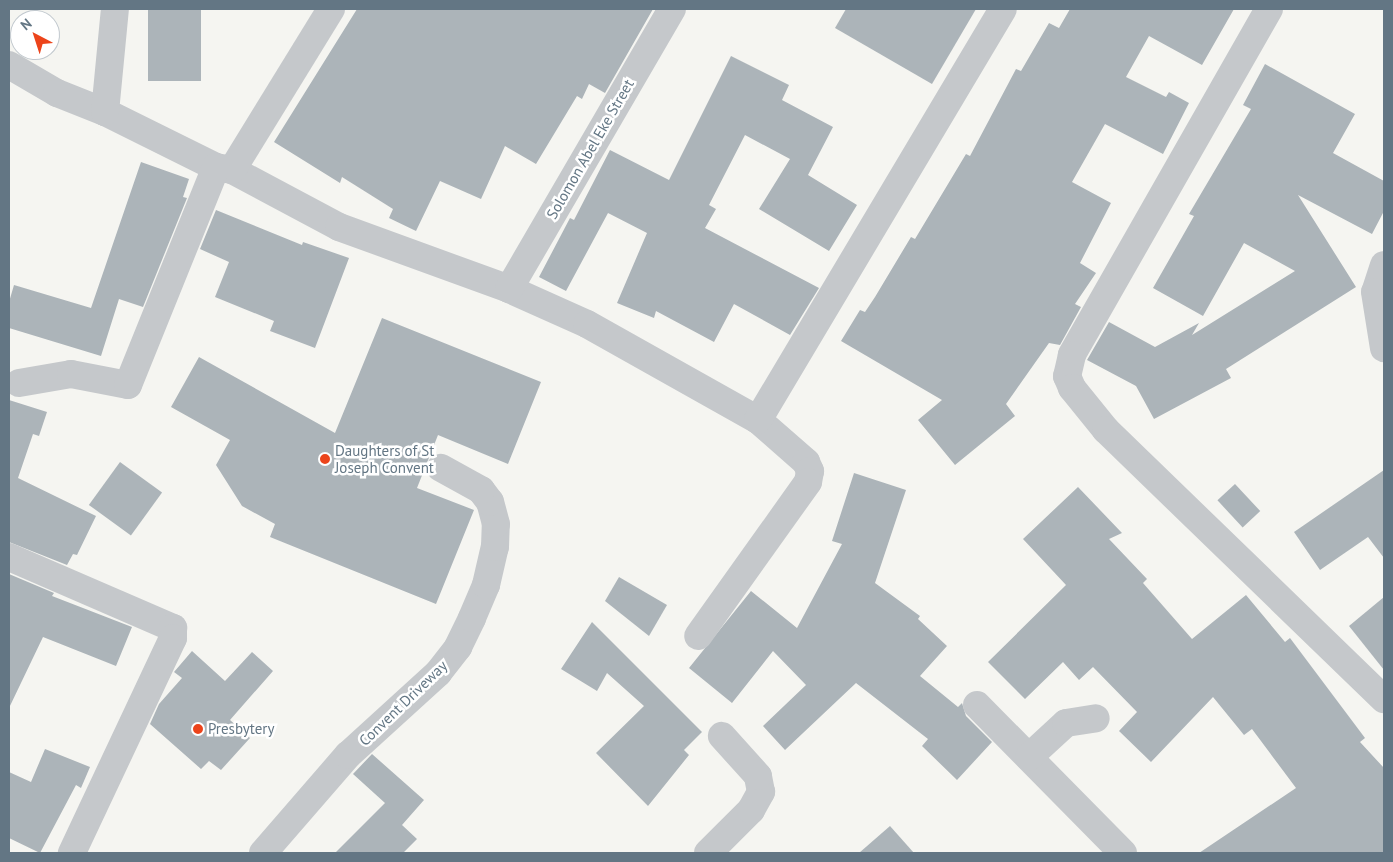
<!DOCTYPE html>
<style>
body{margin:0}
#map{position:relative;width:1393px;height:862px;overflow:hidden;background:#f5f5f1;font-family:"PT Sans",sans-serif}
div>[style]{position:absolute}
.building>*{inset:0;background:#acb4b9;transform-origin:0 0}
.minor>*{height:28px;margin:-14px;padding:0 14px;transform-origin:14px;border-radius:14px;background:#c5c8cb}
.dots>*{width:14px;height:14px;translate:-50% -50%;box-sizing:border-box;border:2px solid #fff;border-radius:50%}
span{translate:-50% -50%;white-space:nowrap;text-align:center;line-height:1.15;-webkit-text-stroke:5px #fff;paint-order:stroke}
.street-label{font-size:15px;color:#637684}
.poi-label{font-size:15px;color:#637684}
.left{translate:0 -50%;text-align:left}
.frame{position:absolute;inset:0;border:10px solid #637684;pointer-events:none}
.north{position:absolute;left:10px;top:10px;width:50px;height:50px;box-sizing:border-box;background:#fff;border:1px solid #c1c8ce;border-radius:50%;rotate:320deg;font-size:14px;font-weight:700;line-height:20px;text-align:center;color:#637684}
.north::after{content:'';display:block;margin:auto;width:18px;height:22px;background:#ec441b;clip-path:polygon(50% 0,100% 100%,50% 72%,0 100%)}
</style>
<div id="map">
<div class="building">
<div style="left:148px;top:9px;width:53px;height:72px"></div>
<div style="clip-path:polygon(357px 9px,653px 9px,605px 93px,589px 84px,582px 99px,577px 96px,536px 164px,505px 146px,481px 199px,440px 181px,416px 231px,389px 218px,393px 209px,342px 177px,340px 183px,274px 142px)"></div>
<div style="clip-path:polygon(846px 9px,976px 9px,932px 84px,835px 28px)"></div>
<div style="clip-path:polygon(1070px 9px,1234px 9px,1202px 65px,1149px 36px,1126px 77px,1166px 97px,1169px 92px,1189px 103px,1163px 154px,1105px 124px,1072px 182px,1111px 203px,1080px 263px,1096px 273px,1075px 304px,1081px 307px,1060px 345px,1049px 343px,1006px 404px,1015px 416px,955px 465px,918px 420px,942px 400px,841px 341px,860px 310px,865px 312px,875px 297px,911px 237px,915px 239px,966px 154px,970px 156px,1016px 69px,1021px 71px,1049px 23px,1059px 28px)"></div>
<div style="clip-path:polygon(731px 56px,789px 85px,782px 100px,833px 127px,808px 175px,857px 205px,829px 251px,759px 209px,790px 159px,745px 135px,709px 205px,716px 209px,705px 228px,819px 288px,790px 335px,734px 304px,714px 342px,656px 311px,654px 318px,617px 303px,647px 233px,608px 213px,566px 291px,539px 277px,570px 218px,574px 220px,610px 150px,669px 180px)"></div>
<div style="clip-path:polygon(1265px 64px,1355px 114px,1333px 153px,1384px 181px,1384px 211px,1372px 234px,1298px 195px,1356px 287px,1226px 369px,1231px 378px,1154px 419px,1136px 386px,1087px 360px,1109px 322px,1155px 347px,1199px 323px,1192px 335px,1295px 271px,1244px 243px,1203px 316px,1153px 288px,1194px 216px,1189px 214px,1251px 109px,1243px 105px)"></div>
<div style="clip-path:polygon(141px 162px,189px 179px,183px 197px,187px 198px,143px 307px,119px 299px,101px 356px,9px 328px,9px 302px,14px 285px,91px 308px)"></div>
<div style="clip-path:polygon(216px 210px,302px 245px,303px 242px,349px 258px,315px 348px,270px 331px,274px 321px,215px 297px,229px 262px,200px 249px)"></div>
<div style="clip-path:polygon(382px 318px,541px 382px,508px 464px,438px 435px,417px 488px,474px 510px,436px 604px,270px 537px,275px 524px,242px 506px,216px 465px,230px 440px,171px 407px,199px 357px,335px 433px)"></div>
<div style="clip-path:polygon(9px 400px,47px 412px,39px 436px,33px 434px,18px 478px,96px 516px,77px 555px,73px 554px,67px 565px,9px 542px)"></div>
<div style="left:120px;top:462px;width:52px;height:53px;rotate:36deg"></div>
<div style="clip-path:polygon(1384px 470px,1384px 558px,1368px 537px,1320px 570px,1294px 532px)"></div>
<div style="clip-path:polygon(854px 473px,906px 490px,875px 583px,920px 616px,918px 619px,947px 646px,920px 676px,958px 707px,962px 703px,966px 716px,992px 742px,957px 780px,922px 746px,928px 739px,856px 683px,785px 750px,763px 726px,806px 685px,773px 651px,732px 703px,689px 668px,751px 591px,797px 628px,842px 544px,832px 541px)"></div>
<div style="left:1235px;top:484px;width:37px;height:24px;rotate:47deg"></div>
<div style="clip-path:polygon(1078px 487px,1122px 533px,1109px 539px,1147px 579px,1143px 583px,1192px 639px,1246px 595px,1285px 642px,1290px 638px,1365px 738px,1360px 742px,1384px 768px,1384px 853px,1199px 853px,1296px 788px,1252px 729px,1244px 735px,1213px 697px,1151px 762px,1119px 731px,1137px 712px,1093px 667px,1079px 680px,1063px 662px,1025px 699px,988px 662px,1066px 585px,1023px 539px)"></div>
<div style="clip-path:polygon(9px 574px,54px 593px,52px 596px,132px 627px,116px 666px,43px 637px,9px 708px)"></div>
<div style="clip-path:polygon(619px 577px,667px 605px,649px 636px,605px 601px)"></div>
<div style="clip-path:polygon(1384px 597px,1384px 670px,1349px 626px)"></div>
<div style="clip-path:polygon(592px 622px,702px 732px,684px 750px,689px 755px,648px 806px,596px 753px,644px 706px,607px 673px,597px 691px,561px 669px)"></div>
<div style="clip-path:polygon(192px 651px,225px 681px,252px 652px,273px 671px,230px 720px,250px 738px,221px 770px,209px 761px,201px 769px,150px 724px,159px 704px,182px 678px,174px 672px)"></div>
<div style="clip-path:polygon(45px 749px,90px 767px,81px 788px,76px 785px,40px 853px,9px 838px,9px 772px,31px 782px)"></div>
<div style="clip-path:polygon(372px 754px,424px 800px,402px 825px,417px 839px,403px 853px,335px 853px,385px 803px,353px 774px)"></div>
<div style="clip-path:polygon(890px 826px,914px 853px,859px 853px)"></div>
</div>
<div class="minor">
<div style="left:1269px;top:9px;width:398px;rotate:119.7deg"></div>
<div style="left:1072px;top:355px;width:22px;rotate:103deg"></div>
<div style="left:1067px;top:376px;width:13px;rotate:67deg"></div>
<div style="left:1072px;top:388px;width:54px;rotate:51deg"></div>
<div style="left:1106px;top:430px;width:387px;rotate:44.1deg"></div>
<div style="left:9px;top:65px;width:56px;rotate:30.3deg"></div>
<div style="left:57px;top:93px;width:52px;rotate:21.6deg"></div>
<div style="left:105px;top:112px;width:124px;rotate:26.4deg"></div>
<div style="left:216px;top:167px;width:16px;rotate:11deg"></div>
<div style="left:232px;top:170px;width:121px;rotate:28deg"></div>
<div style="left:339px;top:227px;width:181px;rotate:20deg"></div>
<div style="left:509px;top:289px;width:85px;rotate:24.2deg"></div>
<div style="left:587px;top:324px;width:196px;rotate:29.3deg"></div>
<div style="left:758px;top:420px;width:64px;rotate:41.2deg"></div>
<div style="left:806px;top:462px;width:10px;rotate:66deg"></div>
<div style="left:810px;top:471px;width:11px;rotate:100deg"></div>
<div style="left:808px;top:482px;width:189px;rotate:125.5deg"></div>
<div style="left:105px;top:112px;width:103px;rotate:-84.5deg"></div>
<div style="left:232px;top:170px;width:189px;rotate:-58.4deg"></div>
<div style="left:1384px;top:265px;width:28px;rotate:108deg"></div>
<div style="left:1375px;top:292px;width:57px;rotate:80.9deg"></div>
<div style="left:509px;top:289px;width:324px;rotate:-59.8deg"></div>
<div style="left:19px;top:383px;width:53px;rotate:-9.8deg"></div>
<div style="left:71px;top:374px;width:58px;rotate:10.9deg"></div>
<div style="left:128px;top:385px;width:235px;rotate:-68deg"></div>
<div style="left:758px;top:420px;width:478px;rotate:-59.2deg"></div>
<div style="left:9px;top:557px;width:179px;rotate:23.4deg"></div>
<div style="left:173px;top:628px;width:10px;rotate:90deg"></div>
<div style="left:173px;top:638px;width:238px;rotate:115.2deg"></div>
<div style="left:977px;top:705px;width:208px;rotate:45.4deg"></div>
<div style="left:1029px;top:757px;width:50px;rotate:-42.6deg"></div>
<div style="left:1066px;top:723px;width:30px;rotate:-9deg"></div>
<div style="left:263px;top:853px;width:130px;rotate:-49.1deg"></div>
<div style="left:348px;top:755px;width:122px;rotate:-42.3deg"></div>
<div style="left:438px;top:673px;width:33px;rotate:-52deg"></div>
<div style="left:458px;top:647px;width:32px;rotate:-64deg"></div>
<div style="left:472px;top:618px;width:36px;rotate:-67deg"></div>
<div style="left:486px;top:585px;width:39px;rotate:-77deg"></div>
<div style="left:495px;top:547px;width:23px;rotate:-88deg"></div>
<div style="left:496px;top:524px;width:23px;rotate:-105deg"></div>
<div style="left:490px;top:502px;width:15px;rotate:-127deg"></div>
<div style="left:481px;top:490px;width:46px;rotate:-151.2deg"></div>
<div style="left:708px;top:853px;width:61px;rotate:-45deg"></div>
<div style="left:751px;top:810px;width:21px;rotate:-61deg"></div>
<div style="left:761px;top:792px;width:16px;rotate:-101deg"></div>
<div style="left:758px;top:776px;width:54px;rotate:-132deg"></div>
</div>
<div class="dots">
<div style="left:325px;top:459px;background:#ec441b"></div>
<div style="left:198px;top:729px;background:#ec441b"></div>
</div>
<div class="street-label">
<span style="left:590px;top:149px;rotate:-60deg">Solomon Abel Eke Street</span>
<span style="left:403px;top:703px;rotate:-44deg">Convent Driveway</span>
</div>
<div class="poi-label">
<span class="left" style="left:335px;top:459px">Daughters of St<br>Joseph Convent</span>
<span class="left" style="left:208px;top:729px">Presbytery</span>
</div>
<div class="frame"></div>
<div class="north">N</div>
</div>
